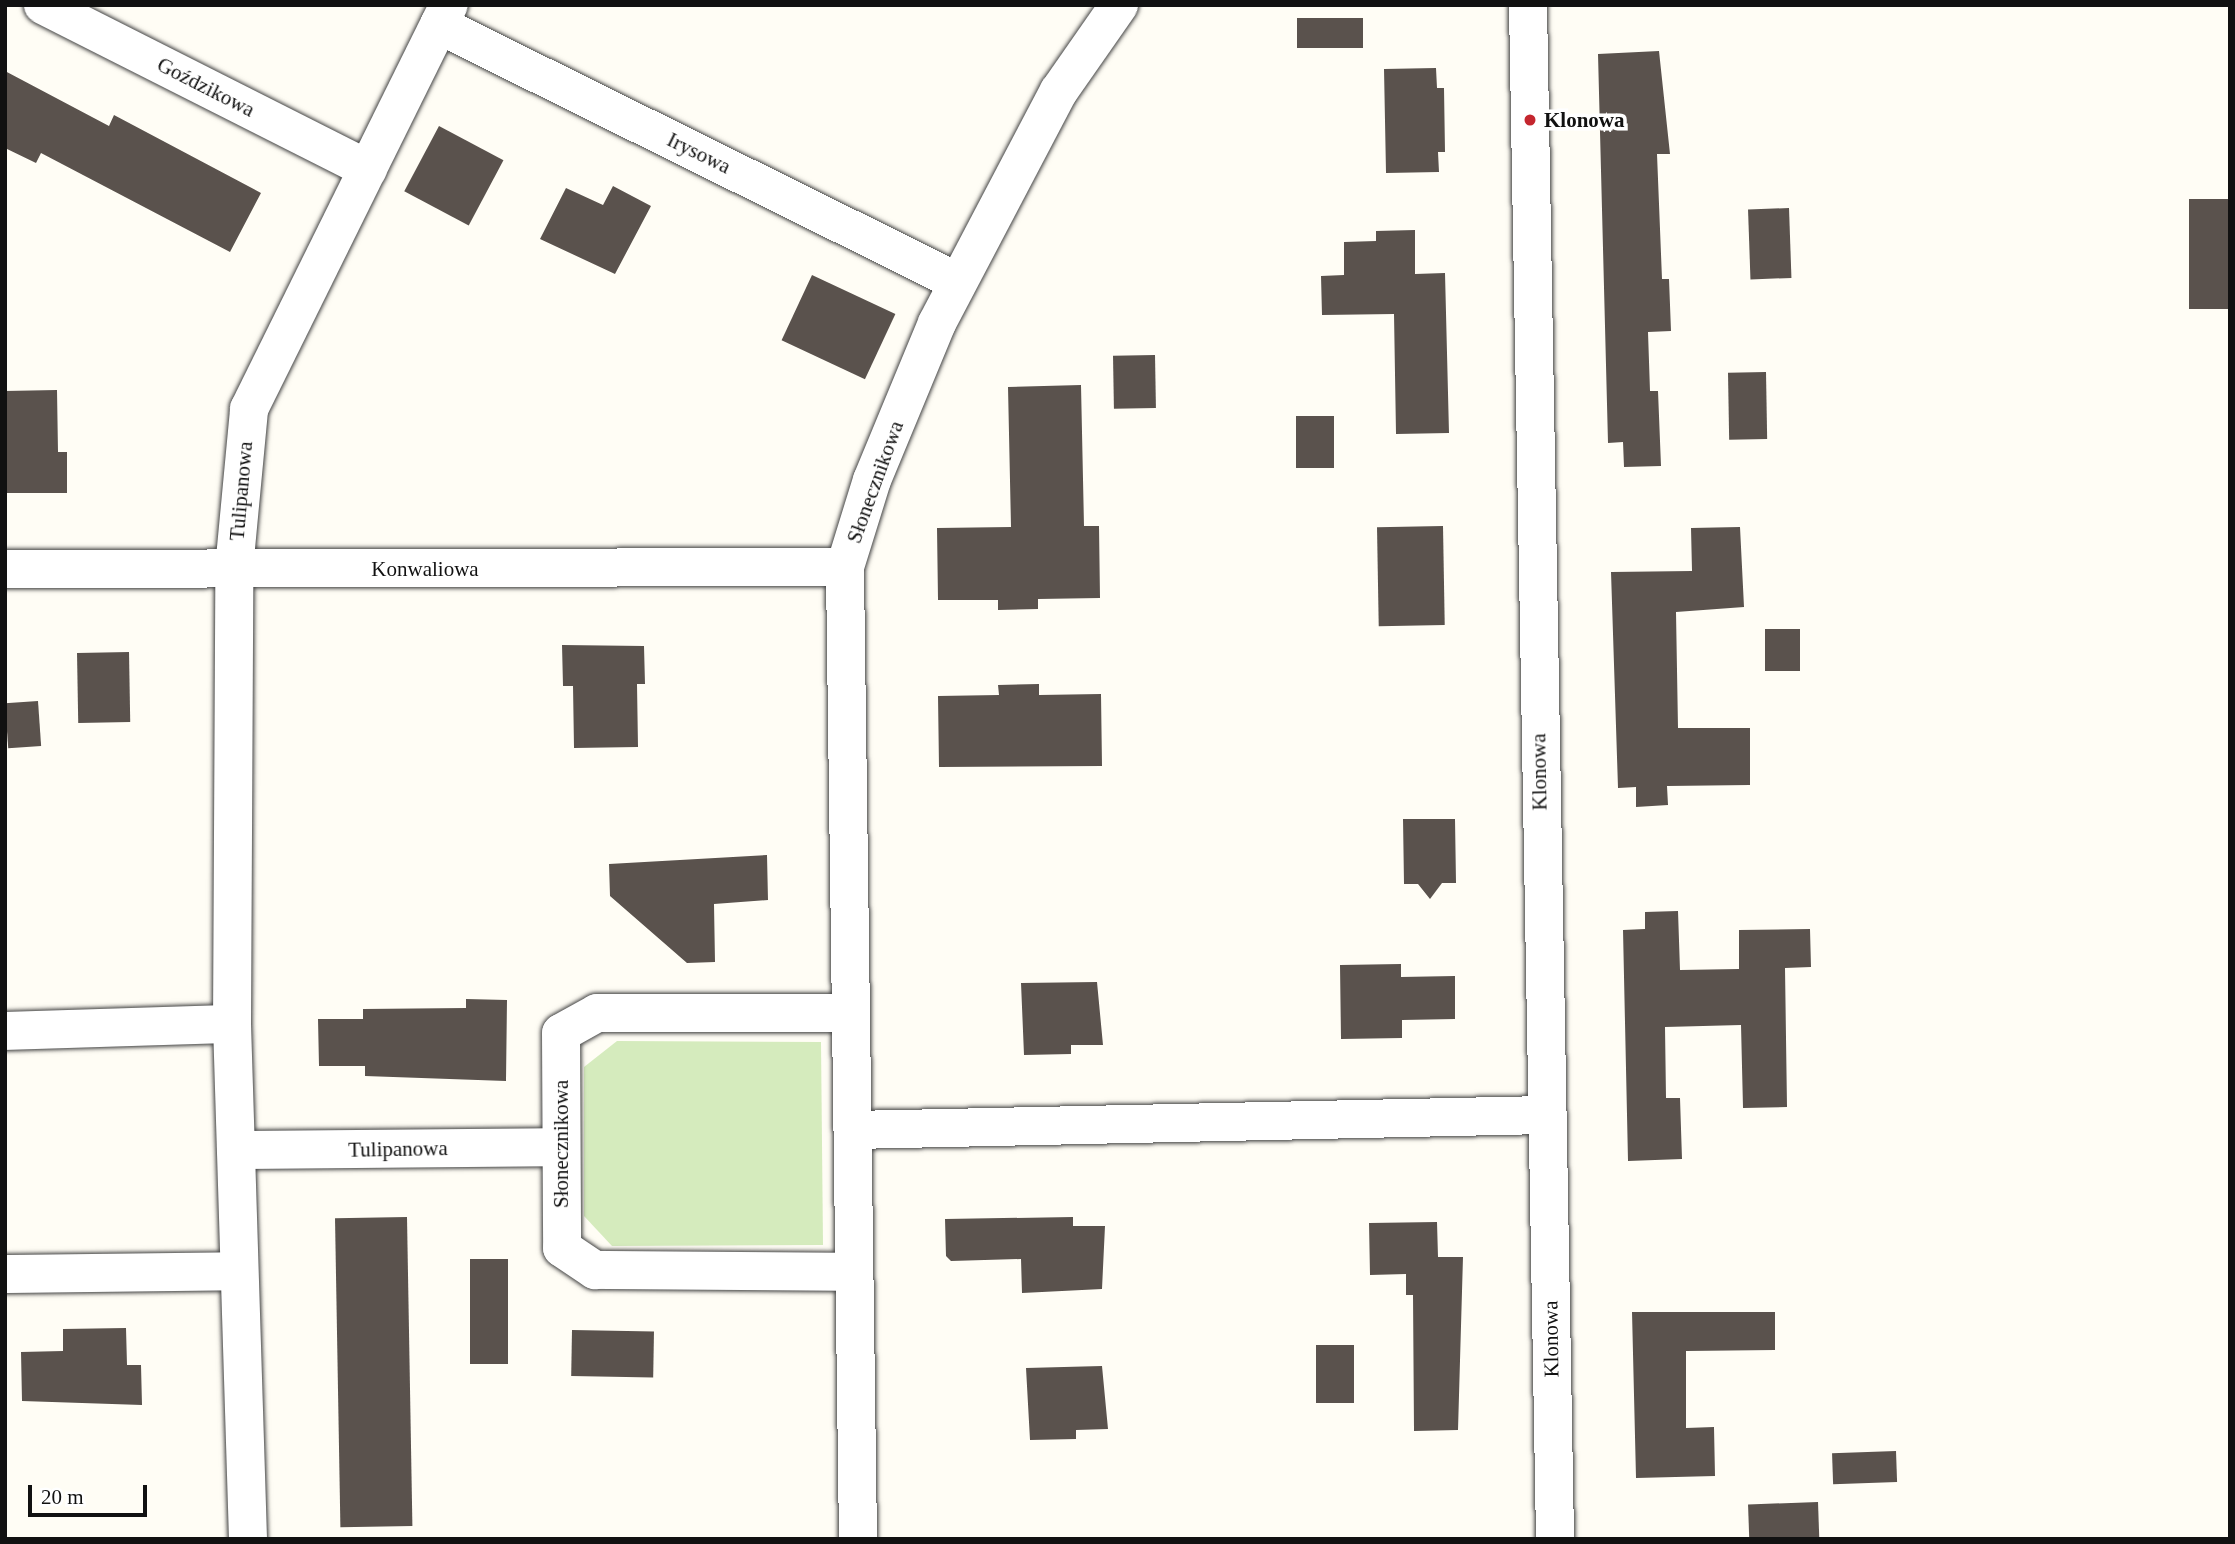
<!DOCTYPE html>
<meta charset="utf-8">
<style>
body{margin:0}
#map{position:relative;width:2235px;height:1544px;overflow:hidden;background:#fffdf5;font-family:"Times New Roman",serif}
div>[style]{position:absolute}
.green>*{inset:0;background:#d5ebbd}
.building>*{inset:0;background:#5a524d;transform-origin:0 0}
.roads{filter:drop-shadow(0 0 2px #444) drop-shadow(0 0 2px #444)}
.minor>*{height:38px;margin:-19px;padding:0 19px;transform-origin:19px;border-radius:19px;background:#fff}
.dots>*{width:19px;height:19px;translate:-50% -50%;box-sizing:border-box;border:4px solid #fff;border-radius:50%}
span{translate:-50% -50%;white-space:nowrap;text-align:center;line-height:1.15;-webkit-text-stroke:7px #fff;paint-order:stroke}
.street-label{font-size:21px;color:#111}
.poi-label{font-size:21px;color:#111;font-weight:700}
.left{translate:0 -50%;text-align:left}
.frame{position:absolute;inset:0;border:7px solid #111;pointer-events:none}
.scale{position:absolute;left:28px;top:1485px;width:119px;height:32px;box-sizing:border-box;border:4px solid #111;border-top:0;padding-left:9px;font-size:21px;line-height:24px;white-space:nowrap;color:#111;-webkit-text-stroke:5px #fff;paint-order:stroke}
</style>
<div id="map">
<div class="green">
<div style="clip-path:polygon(617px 1041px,821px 1042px,823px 1245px,612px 1246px,584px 1216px,584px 1067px)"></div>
</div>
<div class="building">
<div style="left:1363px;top:18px;width:30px;height:66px;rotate:90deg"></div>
<div style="clip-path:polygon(1659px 51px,1670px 154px,1657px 154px,1662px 279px,1669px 279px,1671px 331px,1648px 332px,1650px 391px,1658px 391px,1661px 466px,1624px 467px,1623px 442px,1608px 443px,1598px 54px)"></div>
<div style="clip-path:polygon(1436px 68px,1437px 88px,1444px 88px,1445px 152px,1438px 152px,1439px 172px,1386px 173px,1384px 69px)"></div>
<div style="clip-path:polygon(5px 71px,109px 126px,114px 115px,261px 193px,230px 252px,41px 153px,36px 163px,5px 148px)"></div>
<div style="left:439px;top:126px;width:73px;height:74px;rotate:28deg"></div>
<div style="clip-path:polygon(613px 186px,651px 206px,615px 274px,540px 239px,566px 188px,603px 205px)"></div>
<div style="left:2230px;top:199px;width:110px;height:41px;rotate:90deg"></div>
<div style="left:1789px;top:208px;width:70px;height:41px;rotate:88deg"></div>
<div style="clip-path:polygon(1415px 230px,1415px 274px,1445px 273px,1449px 433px,1396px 434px,1394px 314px,1322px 315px,1321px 276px,1344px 275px,1344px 242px,1376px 241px,1376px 231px)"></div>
<div style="left:812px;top:275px;width:92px;height:72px;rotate:25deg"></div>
<div style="left:1155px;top:355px;width:53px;height:42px;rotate:89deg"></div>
<div style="left:1766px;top:372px;width:67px;height:38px;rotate:89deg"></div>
<div style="clip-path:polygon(1081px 385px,1084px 526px,1099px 526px,1100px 598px,1038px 599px,1038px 609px,998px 610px,998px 600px,938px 600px,937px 528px,1011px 527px,1008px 387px)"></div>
<div style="clip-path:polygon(57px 390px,58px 452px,67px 452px,67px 493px,5px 493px,5px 391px)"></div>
<div style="left:1296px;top:416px;width:38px;height:52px"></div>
<div style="left:1443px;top:526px;width:99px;height:66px;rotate:89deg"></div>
<div style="clip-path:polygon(1740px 527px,1744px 607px,1676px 612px,1678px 728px,1750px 728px,1750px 785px,1667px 786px,1668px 805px,1636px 807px,1636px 787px,1618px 788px,1611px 572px,1692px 571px,1691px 528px)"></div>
<div style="left:1765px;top:629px;width:35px;height:42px"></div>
<div style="clip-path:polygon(562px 645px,644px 646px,645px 684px,637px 684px,638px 747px,574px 748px,573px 686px,563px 686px)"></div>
<div style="left:129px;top:652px;width:70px;height:52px;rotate:89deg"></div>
<div style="clip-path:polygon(1039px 684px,1039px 695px,1101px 694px,1102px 766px,939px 767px,938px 696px,999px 695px,998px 685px)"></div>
<div style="left:38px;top:701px;width:45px;height:33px;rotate:86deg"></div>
<div style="clip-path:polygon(1403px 819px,1455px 819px,1456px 883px,1442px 883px,1430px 899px,1418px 884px,1404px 884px)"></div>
<div style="clip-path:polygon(767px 855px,768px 900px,714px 904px,715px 962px,687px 963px,610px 896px,609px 864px)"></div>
<div style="clip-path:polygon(1678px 911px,1680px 970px,1739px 969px,1739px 930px,1810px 929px,1811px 967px,1785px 968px,1787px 1107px,1743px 1108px,1741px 1025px,1665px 1027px,1666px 1098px,1680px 1098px,1682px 1159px,1628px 1161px,1623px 930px,1645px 929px,1645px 912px)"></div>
<div style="clip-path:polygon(1401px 964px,1401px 977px,1455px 976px,1455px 1019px,1402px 1020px,1402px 1038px,1341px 1039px,1340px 965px)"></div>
<div style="clip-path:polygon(1097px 982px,1103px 1045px,1071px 1045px,1071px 1054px,1024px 1055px,1021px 983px)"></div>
<div style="clip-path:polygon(466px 999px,507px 1000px,506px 1081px,365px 1076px,365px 1066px,319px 1066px,318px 1019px,363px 1019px,363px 1009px,466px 1008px)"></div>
<div style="left:407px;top:1217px;width:309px;height:72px;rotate:89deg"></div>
<div style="clip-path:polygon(1073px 1217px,1073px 1226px,1105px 1226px,1102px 1289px,1022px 1293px,1021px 1259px,951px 1261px,946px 1256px,945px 1219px)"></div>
<div style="clip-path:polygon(1437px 1222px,1438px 1257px,1463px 1257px,1458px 1430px,1414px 1431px,1413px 1295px,1406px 1295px,1406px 1274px,1370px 1275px,1369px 1223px)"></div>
<div style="left:470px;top:1259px;width:38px;height:105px"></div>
<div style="clip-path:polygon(1632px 1312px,1775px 1312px,1775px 1350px,1686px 1351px,1686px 1428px,1714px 1427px,1715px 1476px,1636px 1478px)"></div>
<div style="clip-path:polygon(126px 1328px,127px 1365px,141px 1365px,142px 1405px,22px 1401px,21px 1352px,63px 1351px,63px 1329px)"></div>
<div style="left:572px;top:1330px;width:82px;height:46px;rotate:1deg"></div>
<div style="left:1316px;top:1345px;width:38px;height:58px"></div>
<div style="clip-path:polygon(1102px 1366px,1108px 1429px,1076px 1430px,1076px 1439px,1030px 1440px,1026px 1368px)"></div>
<div style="left:1896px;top:1451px;width:31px;height:64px;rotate:88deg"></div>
<div style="left:1818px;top:1502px;width:37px;height:70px;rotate:88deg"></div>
</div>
<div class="roads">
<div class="minor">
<div style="left:43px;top:5px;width:364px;rotate:26.8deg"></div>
<div style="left:1528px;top:5px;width:1534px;rotate:88.99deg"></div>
<div style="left:439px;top:25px;width:579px;rotate:26.34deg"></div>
<div style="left:5px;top:569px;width:840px;rotate:-0.14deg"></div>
<div style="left:847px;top:1013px;width:250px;rotate:180deg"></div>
<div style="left:597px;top:1013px;width:41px;rotate:150.9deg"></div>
<div style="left:561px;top:1033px;width:215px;rotate:89.7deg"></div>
<div style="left:562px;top:1248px;width:40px;rotate:34deg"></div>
<div style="left:595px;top:1270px;width:259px;rotate:0.4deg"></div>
<div style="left:5px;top:1031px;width:227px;rotate:-1.8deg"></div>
<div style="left:853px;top:1130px;width:692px;rotate:-1.24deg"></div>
<div style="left:236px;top:1150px;width:324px;rotate:-0.5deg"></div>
<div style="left:5px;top:1274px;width:234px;rotate:-0.7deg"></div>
<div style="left:248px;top:1539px;width:515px;rotate:-91.78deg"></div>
<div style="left:232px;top:1024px;width:455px;rotate:-89.7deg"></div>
<div style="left:234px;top:569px;width:161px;rotate:-84.6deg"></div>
<div style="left:249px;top:409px;width:451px;rotate:-63.7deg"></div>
<div style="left:858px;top:1539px;width:972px;rotate:-90.77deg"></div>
<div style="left:845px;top:567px;width:91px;rotate:-72.8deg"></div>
<div style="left:872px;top:480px;width:170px;rotate:-67.5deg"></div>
<div style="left:937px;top:323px;width:262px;rotate:-62.3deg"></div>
<div style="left:1059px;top:91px;width:105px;rotate:-55.1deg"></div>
</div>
</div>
<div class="dots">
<div style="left:1530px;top:120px;background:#c4262e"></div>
</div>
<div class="street-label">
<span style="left:206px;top:87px;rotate:27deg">Goździkowa</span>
<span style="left:699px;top:153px;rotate:26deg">Irysowa</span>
<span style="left:875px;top:482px;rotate:-70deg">Słonecznikowa</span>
<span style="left:241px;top:491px;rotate:-85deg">Tulipanowa</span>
<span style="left:425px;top:569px">Konwaliowa</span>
<span style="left:1539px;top:772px;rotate:-91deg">Klonowa</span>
<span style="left:561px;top:1144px;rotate:-90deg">Słonecznikowa</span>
<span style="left:398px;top:1149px;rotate:-1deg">Tulipanowa</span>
<span style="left:1551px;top:1339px;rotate:-91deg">Klonowa</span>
</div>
<div class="poi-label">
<span class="left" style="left:1544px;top:120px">Klonowa</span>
</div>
<div class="frame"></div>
<div class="scale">20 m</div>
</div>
